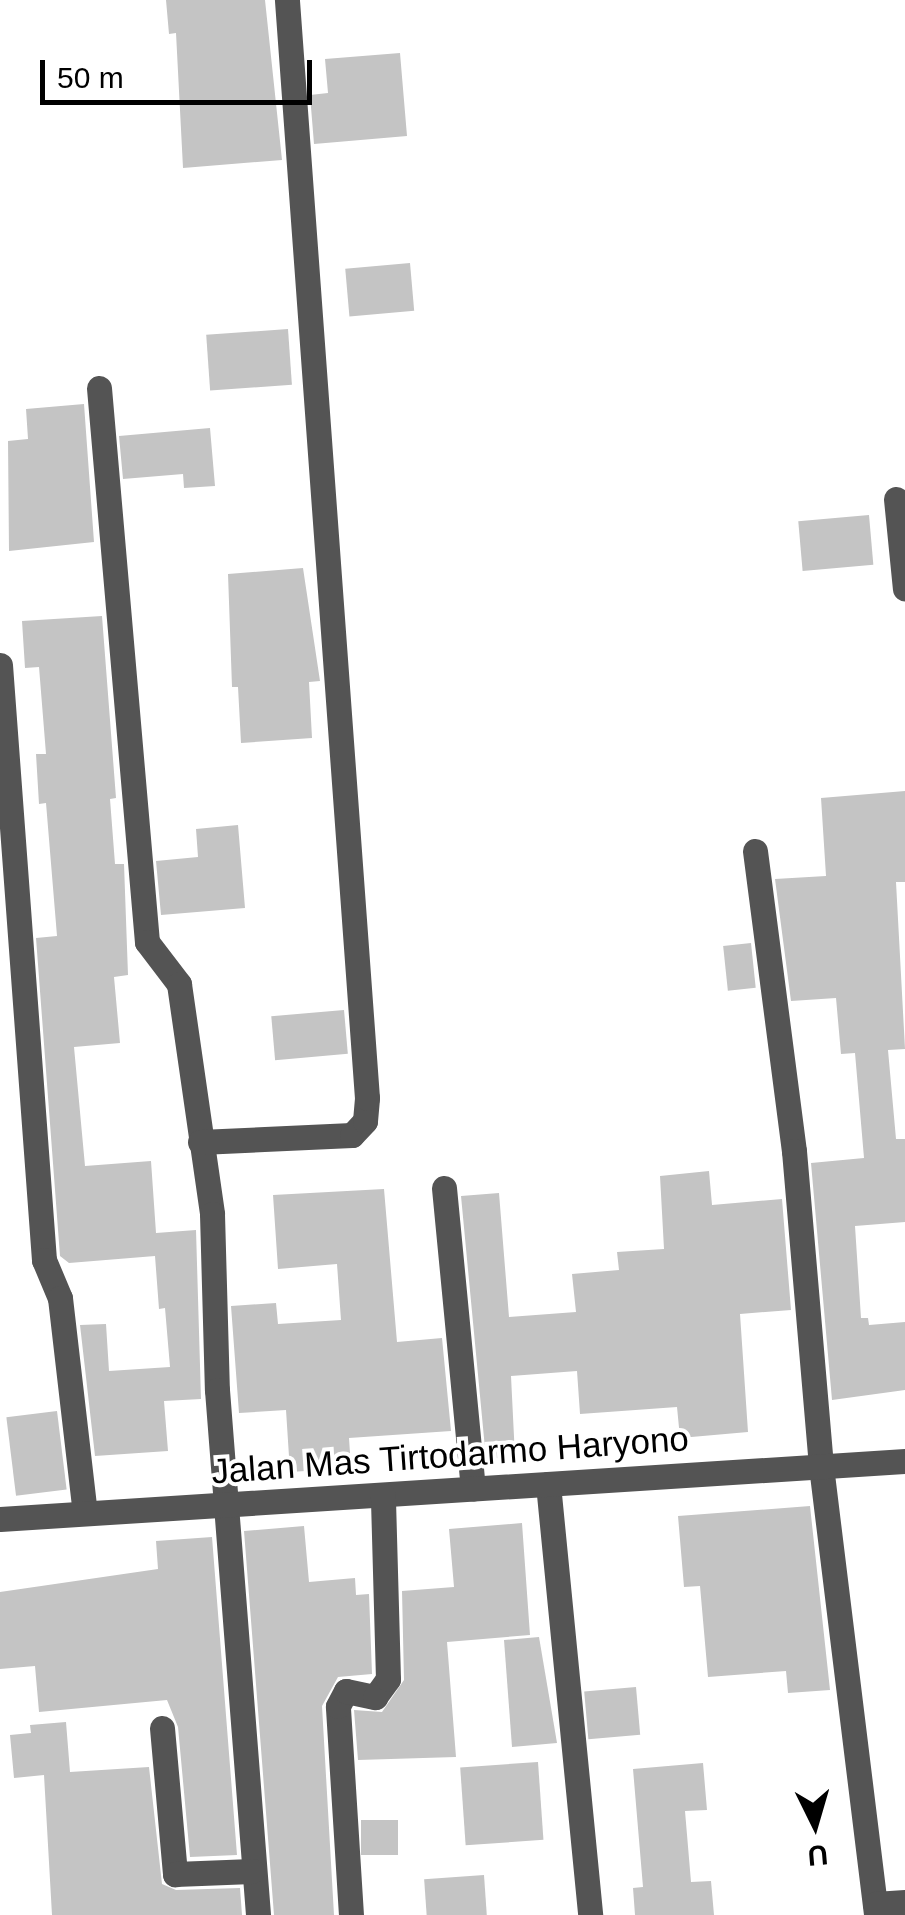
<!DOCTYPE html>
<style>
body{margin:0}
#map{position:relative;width:905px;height:1915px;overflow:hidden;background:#fff;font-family:Helvetica,sans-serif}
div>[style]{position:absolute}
.building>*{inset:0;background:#c4c4c4;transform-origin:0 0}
.minor>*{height:25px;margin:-12.5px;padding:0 12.5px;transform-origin:12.5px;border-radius:12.5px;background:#545454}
span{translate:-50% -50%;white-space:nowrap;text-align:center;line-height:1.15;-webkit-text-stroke:8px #fff;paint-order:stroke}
.street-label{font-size:35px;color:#000}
.north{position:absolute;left:765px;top:1775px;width:100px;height:100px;-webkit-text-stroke:8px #fff;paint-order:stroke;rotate:175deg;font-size:28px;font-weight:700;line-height:40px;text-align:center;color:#000}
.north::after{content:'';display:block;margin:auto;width:35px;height:45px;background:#000;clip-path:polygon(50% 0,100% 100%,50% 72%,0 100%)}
.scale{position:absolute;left:40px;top:60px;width:272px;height:45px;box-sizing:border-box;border:5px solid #000;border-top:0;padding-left:12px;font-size:30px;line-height:35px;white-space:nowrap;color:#000;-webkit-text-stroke:8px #fff;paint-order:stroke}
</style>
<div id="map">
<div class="building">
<div style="clip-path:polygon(166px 0,265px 0,282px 160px,183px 168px,176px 33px,169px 34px)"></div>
<div style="clip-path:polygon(400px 53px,407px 136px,314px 144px,310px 95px,328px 93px,325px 59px)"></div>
<div style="left:410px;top:263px;width:48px;height:65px;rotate:85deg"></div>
<div style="left:288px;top:329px;width:56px;height:82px;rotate:86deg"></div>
<div style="clip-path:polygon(84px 404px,94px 542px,9px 551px,8px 441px,28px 439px,26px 409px)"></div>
<div style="clip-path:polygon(210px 428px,215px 486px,184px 488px,183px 474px,123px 479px,119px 436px)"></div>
<div style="left:869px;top:515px;width:50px;height:71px;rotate:85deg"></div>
<div style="clip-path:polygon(303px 568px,320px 681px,309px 682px,312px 738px,241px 743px,238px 687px,232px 687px,228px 574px)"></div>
<div style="clip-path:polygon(102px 616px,116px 798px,110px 799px,115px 864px,124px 864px,128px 975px,114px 977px,120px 1043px,74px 1047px,85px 1166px,151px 1161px,156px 1233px,196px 1230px,201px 1399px,164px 1401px,168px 1451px,95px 1456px,80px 1325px,106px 1324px,109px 1371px,170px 1367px,165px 1308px,159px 1309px,155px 1256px,69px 1263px,60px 1256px,36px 938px,57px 936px,46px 803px,39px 804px,36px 754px,46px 754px,39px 667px,25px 668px,22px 621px)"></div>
<div style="clip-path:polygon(905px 791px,905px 882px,896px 882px,905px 1049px,888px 1050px,896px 1139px,905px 1139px,905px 1222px,855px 1226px,861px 1318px,868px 1318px,869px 1325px,905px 1322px,905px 1390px,832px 1400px,811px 1163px,864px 1158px,855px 1053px,841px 1054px,836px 998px,791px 1001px,775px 879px,826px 876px,821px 798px)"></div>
<div style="clip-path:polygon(238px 825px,245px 908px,161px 915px,156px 861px,198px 857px,196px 829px)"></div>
<div style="left:751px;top:943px;width:45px;height:28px;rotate:84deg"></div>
<div style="left:344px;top:1010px;width:44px;height:73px;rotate:85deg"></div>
<div style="clip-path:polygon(709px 1171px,712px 1205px,782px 1199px,791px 1310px,740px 1314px,748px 1432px,680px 1438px,677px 1407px,580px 1414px,577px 1371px,511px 1376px,515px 1457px,486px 1459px,461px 1196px,499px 1193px,509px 1317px,576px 1312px,572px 1274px,619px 1270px,617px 1252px,664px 1249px,660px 1176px)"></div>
<div style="clip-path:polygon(384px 1189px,397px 1342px,442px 1338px,451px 1431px,349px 1438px,351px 1468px,290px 1472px,286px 1410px,239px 1413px,231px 1306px,276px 1303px,278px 1324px,341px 1320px,337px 1264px,278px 1269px,273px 1195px)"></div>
<div style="left:57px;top:1411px;width:79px;height:51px;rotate:83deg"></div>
<div style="clip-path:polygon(810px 1506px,830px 1690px,788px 1693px,786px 1671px,708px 1677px,700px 1586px,684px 1587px,678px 1516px)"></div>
<div style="clip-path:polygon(522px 1523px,530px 1635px,447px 1642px,456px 1757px,358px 1760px,354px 1710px,382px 1712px,404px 1680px,402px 1591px,454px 1587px,449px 1529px)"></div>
<div style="clip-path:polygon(304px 1526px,309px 1582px,355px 1578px,356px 1595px,369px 1594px,372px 1674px,338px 1677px,322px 1706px,334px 1915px,274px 1915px,244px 1531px)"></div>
<div style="clip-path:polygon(212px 1537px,237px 1855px,190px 1857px,178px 1727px,167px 1700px,39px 1712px,35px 1666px,0 1669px,0 1592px,158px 1569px,156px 1541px)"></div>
<div style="clip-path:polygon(539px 1637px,557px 1743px,512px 1747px,504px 1640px)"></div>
<div style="left:636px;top:1687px;width:48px;height:52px;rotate:85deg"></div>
<div style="clip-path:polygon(66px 1722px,70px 1772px,149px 1767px,162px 1884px,176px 1890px,240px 1888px,242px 1915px,52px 1915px,44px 1775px,14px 1778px,10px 1735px,31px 1733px,30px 1725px)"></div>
<div style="left:538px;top:1762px;width:78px;height:78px;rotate:86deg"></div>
<div style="clip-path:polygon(703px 1763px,707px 1810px,685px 1811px,691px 1882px,711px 1881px,714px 1915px,635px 1915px,633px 1888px,643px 1887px,633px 1769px)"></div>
<div style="left:361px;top:1820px;width:37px;height:35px"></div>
<div style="left:484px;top:1875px;width:40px;height:60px;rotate:86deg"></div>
</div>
<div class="minor">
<div style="left:99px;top:388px;width:556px;rotate:85.05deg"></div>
<div style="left:147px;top:942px;width:53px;rotate:52.7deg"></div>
<div style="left:179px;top:984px;width:232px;rotate:81.8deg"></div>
<div style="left:212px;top:1214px;width:176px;rotate:88.4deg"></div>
<div style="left:217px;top:1390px;width:527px;rotate:85.53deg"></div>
<div style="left:896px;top:499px;width:90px;rotate:84.3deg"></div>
<div style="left:0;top:665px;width:597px;rotate:85.77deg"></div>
<div style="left:44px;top:1260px;width:41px;rotate:67.2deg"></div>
<div style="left:60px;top:1298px;width:216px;rotate:83.4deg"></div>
<div style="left:755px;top:851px;width:303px;rotate:82.6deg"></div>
<div style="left:794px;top:1151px;width:316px;rotate:85.1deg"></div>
<div style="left:821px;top:1466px;width:452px;rotate:83deg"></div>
<div style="left:200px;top:1142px;width:152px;rotate:-2.6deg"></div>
<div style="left:352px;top:1135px;width:19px;rotate:-47deg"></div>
<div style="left:365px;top:1121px;width:23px;rotate:-85deg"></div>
<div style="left:367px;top:1098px;width:1101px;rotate:-94.17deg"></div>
<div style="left:444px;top:1188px;width:302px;rotate:84.5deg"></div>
<div style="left:548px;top:1484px;width:433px;rotate:84.4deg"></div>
<div style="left:0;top:1519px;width:907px;rotate:-3.67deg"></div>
<div style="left:162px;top:1728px;width:147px;rotate:84.9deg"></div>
<div style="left:175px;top:1874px;width:77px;rotate:-2.2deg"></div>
<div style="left:875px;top:1904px;width:30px;rotate:-4deg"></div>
<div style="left:351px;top:1915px;width:209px;rotate:-93.6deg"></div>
<div style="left:338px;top:1706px;width:17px;rotate:-62deg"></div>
<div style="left:346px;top:1691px;width:30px;rotate:12deg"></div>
<div style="left:375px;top:1697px;width:22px;rotate:-54deg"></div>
<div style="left:388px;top:1679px;width:184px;rotate:-91.6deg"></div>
</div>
<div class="street-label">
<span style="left:450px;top:1455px;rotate:-4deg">Jalan Mas Tirtodarmo Haryono</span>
</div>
<div class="north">U</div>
<div class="scale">50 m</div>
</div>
